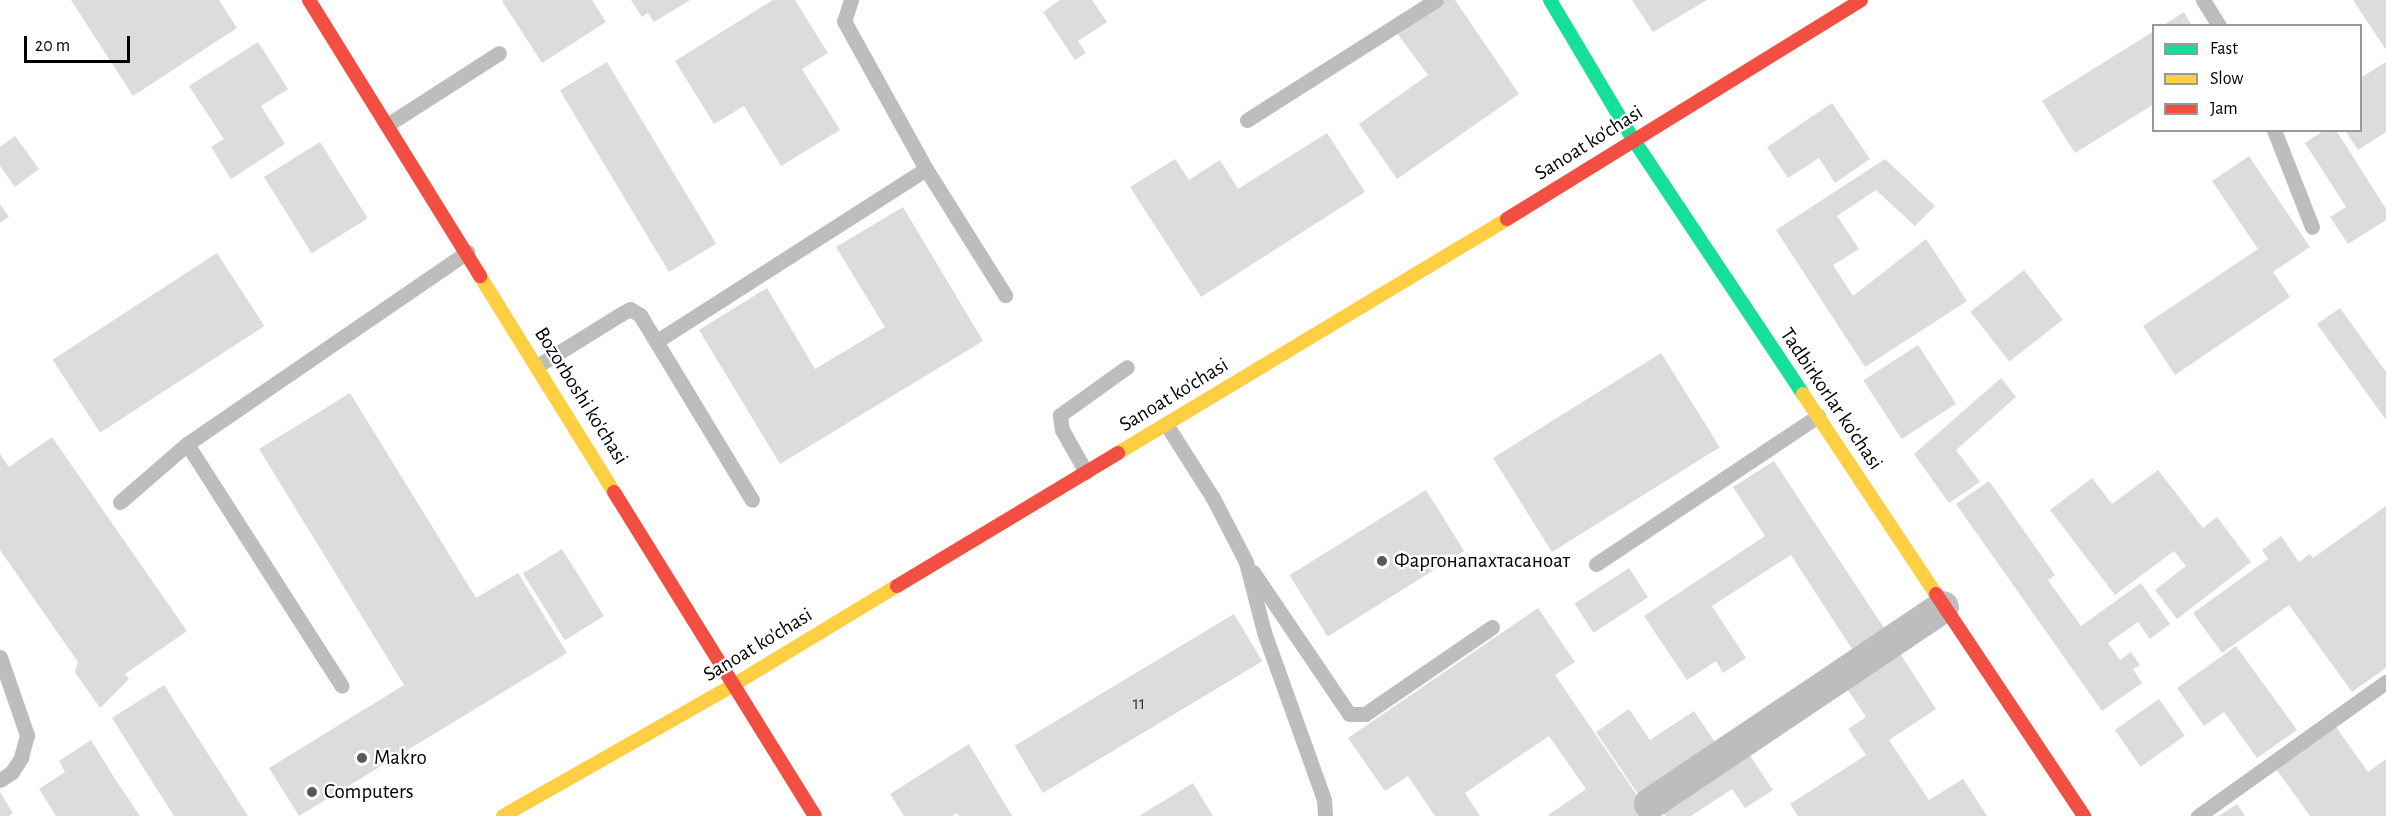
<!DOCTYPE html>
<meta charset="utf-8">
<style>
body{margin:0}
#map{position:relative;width:2386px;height:816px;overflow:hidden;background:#fff;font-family:"Alegreya Sans",sans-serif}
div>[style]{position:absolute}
.building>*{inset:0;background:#dcdcdc;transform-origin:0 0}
.lane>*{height:15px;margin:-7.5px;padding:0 7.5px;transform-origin:7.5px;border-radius:7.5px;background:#bdbdbd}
.street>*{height:32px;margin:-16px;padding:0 16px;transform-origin:16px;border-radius:16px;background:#bdbdbd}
.fast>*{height:14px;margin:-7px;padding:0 7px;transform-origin:7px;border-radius:7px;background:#16e098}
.slow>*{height:14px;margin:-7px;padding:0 7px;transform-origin:7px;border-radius:7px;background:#ffcf43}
.jam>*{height:14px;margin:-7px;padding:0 7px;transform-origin:7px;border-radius:7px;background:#f24e42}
.dots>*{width:16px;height:16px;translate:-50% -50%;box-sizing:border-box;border:3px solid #fff;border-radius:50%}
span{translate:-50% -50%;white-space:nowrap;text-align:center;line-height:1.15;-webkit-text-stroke:4.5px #fff;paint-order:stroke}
.number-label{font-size:18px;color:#373737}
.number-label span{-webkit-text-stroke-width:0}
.street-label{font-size:21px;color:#000}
.poi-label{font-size:21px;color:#000}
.left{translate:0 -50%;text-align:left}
.legend{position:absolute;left:2152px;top:24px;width:210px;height:108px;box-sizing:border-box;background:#fff;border:2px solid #999;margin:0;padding:8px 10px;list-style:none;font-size:18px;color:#000}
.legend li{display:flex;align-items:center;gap:12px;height:30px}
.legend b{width:30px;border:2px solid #999}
.scale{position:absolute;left:24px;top:36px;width:106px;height:27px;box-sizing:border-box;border:3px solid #000;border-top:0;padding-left:8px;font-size:18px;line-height:21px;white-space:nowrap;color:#000;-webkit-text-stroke:4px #fff;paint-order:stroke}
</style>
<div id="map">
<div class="building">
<div style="clip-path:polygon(71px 0,219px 0,237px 28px,133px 96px)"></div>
<div style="clip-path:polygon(504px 0,592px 0,606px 22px,542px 63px,502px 1px)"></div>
<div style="clip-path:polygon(631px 0,690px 0,654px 22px,648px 13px,642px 17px)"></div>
<div style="clip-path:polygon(773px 0,795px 0,828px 53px,802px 69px,840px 130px,781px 166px,744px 106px,714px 124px,675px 61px)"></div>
<div style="clip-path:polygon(1060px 0,1092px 0,1107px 22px,1078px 41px,1086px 53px,1075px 60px,1043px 12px)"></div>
<div style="clip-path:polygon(1445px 0,1455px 0,1519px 94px,1397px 179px,1359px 124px,1428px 75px,1397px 33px)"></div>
<div style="clip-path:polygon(1632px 0,1707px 0,1653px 32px)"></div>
<div style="clip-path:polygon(2353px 0,2386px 0,2386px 50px)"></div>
<div style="clip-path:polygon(2184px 12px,2192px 26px,2162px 26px)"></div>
<div style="clip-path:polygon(2154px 31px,2154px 104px,2075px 153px,2042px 101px)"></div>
<div style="clip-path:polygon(258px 42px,288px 89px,261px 106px,285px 144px,231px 179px,211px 147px,224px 139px,189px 86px)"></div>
<div style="left:607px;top:62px;width:212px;height:55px;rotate:59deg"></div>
<div style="clip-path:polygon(2386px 62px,2386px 132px,2358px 150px,2345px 130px,2360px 130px,2360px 78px)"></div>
<div style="clip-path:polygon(1832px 103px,1870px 159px,1835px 183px,1819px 158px,1788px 178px,1767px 147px)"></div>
<div style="clip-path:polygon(2324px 130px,2336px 130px,2386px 209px,2386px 220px,2348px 244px,2330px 217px,2346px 207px,2305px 143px)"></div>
<div style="clip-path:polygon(1327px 133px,1365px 192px,1201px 297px,1130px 187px,1175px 159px,1189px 180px,1220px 160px,1238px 189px)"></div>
<div style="clip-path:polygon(15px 136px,39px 169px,15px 187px,0 166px,0 147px)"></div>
<div style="left:320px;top:142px;width:90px;height:66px;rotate:58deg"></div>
<div style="clip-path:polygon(2249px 156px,2310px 247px,2273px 272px,2290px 297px,2175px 375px,2143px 326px,2258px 249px,2212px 181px)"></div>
<div style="clip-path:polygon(1885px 159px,1935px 206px,1915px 226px,1876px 190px,1837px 216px,1859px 249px,1833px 265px,1853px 296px,1926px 239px,1967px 301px,1865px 367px,1776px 230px)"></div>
<div style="clip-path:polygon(0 204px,9px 217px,0 223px)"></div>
<div style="clip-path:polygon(903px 207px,983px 341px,780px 464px,699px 330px,767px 288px,815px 369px,885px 327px,836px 247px)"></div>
<div style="left:217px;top:253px;width:87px;height:196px;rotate:57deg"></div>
<div style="left:2024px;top:270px;width:63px;height:68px;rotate:52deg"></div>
<div style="clip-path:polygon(2340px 308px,2386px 372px,2386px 420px,2317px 324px)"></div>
<div style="left:1918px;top:345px;width:70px;height:65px;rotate:57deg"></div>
<div style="left:1661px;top:353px;width:111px;height:198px;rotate:58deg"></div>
<div style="clip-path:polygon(2001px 378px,2016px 397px,1956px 450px,1980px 482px,1949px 503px,1914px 454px)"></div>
<div style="clip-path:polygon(350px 393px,476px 598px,518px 573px,567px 653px,299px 816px,269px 768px,404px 685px,259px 449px)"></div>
<div style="clip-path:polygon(52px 437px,187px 631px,125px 674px,129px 679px,100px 708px,75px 672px,78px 662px,0 550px,0 454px,9px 467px)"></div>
<div style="clip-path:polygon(1774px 461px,1886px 631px,1854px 652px,1791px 555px,1712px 606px,1746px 658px,1723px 673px,1716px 661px,1687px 680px,1644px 616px,1765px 536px,1733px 487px)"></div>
<div style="clip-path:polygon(2158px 470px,2203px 528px,2217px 517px,2251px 562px,2177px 619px,2155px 590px,2186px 566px,2174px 551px,2115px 595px,2050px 510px,2092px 478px,2112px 504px)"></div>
<div style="clip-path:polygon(1989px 481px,2055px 575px,2048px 580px,2081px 626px,2141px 583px,2170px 624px,2150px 639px,2138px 622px,2108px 643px,2120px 660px,2131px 652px,2140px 665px,2133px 669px,2142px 683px,2102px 711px,1956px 504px)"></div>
<div style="left:1426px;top:490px;width:72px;height:161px;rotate:58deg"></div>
<div style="clip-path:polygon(2386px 506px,2386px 668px,2352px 692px,2289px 605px,2222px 653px,2193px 613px,2268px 559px,2262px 550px,2281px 536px,2299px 562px,2310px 554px,2313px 558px)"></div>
<div style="left:562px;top:549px;width:79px;height:46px;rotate:58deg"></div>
<div style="left:1629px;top:568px;width:35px;height:65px;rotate:57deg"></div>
<div style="clip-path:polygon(1538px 608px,1575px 662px,1555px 675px,1647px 810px,1641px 816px,1547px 816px,1586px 789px,1549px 736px,1465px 793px,1480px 816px,1435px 816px,1408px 776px,1385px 791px,1348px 738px)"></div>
<div style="left:1234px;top:614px;width:55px;height:256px;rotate:59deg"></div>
<div style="clip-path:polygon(2236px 646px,2297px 730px,2257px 758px,2224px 712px,2204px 726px,2177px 688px)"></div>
<div style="clip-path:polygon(1899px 652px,1936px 709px,1889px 740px,1929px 800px,1963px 779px,1987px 816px,1798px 816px,1790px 804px,1866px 755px,1848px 729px,1866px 717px,1846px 687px)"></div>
<div style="clip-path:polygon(164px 685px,248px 816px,174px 816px,112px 718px)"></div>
<div style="left:2159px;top:699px;width:45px;height:54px;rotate:55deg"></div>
<div style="clip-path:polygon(1629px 709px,1650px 740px,1694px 711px,1717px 745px,1640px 797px,1596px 732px)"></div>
<div style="clip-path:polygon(2336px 727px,2368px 772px,2386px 759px,2386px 816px,2310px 816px,2276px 769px)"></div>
<div style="clip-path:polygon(91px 740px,115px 779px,140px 816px,56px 816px,39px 789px,65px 772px,59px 761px)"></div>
<div style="clip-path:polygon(969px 744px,1012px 816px,959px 816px,957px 813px,952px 816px,904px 816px,890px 794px)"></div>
<div style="clip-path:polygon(1747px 751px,1773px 790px,1745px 808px,1732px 789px,1691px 816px,1665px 816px,1660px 808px)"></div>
<div style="clip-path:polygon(1193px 783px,1213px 816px,1139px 816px)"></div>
<div style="clip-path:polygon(0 792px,13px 813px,9px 816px,0 816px)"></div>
<div style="clip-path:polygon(2237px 804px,2245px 816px,2219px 816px)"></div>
</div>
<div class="lane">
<div style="left:851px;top:0;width:22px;rotate:108deg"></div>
<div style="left:844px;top:21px;width:169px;rotate:61deg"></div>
<div style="left:926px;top:169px;width:149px;rotate:57.9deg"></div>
<div style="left:2203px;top:0;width:31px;rotate:58deg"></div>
<div style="left:1247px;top:120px;width:224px;rotate:-32.4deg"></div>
<div style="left:387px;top:125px;width:133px;rotate:-32.7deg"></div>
<div style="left:2274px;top:130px;width:104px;rotate:68.6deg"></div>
<div style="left:657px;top:341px;width:319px;rotate:-32.6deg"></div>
<div style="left:537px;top:366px;width:99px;rotate:-31.8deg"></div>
<div style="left:621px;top:314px;width:10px;rotate:-29deg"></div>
<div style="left:630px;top:309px;width:12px;rotate:31deg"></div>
<div style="left:640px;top:315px;width:216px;rotate:58.8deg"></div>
<div style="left:1166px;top:424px;width:88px;rotate:57.6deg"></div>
<div style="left:1213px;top:498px;width:72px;rotate:62.7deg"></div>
<div style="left:1246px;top:562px;width:72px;rotate:75.6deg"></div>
<div style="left:1264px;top:632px;width:178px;rotate:70.3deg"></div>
<div style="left:1324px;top:800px;width:16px;rotate:86deg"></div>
<div style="left:187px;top:444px;width:287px;rotate:57.4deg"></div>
<div style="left:1086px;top:472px;width:48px;rotate:-119.7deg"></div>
<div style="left:1062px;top:430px;width:15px;rotate:-98deg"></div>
<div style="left:1060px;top:415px;width:82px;rotate:-35.6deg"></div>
<div style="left:120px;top:502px;width:89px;rotate:-40.9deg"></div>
<div style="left:187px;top:444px;width:340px;rotate:-34.4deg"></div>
<div style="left:1596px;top:564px;width:267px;rotate:-33.7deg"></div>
<div style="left:1253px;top:572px;width:171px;rotate:55.9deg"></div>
<div style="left:1349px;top:714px;width:16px"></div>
<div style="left:1365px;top:714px;width:154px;rotate:-34.4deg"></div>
<div style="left:0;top:657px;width:83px;rotate:70.9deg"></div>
<div style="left:27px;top:735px;width:24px;rotate:105deg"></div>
<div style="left:21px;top:758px;width:17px;rotate:123deg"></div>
<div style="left:12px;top:772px;width:14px;rotate:146deg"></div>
<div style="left:2198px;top:816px;width:231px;rotate:-35.5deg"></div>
</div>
<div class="street">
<div style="left:1650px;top:804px;width:353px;rotate:-33.9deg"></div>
</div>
<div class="fast">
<div style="left:1550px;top:0;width:162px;rotate:59.2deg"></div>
<div style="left:1633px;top:139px;width:306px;rotate:56.3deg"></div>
</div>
<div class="slow">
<div style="left:480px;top:276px;width:254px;rotate:58.2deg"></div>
<div style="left:1803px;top:394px;width:240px;rotate:56.4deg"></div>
<div style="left:1118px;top:453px;width:454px;rotate:-31deg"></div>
<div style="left:503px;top:816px;width:267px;rotate:-29.6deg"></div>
<div style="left:735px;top:684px;width:189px;rotate:-31.2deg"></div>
</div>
<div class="jam">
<div style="left:309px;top:0;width:325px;rotate:58.2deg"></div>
<div style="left:1507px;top:219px;width:416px;rotate:-31.7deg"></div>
<div style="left:614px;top:492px;width:381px;rotate:58.2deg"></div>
<div style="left:897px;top:586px;width:258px;rotate:-31deg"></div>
<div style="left:1936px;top:594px;width:267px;rotate:56.3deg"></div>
</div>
<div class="dots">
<div style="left:1382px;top:561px;background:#595959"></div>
<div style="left:362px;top:758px;background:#595959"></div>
<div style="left:312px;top:792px;background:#595959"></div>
</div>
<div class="number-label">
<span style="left:1139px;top:704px">11</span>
</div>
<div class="street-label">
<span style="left:1589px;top:143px;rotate:-32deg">Sanoat ko'chasi</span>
<span style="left:1174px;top:395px;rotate:-31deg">Sanoat ko'chasi</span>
<span style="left:581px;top:396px;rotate:58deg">Bozorboshi ko'chasi</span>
<span style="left:1831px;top:399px;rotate:56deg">Tadbirkorlar ko'chasi</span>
<span style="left:758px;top:645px;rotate:-31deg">Sanoat ko'chasi</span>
</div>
<div class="poi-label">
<span class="left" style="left:1394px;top:561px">Фаргонапахтасаноат</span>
<span class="left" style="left:374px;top:758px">Makro</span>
<span class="left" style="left:324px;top:792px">Computers</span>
</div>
<ul class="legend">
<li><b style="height:8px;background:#16e098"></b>Fast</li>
<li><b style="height:8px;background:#ffcf43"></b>Slow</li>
<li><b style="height:8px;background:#f24e42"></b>Jam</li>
</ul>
<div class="scale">20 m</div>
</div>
